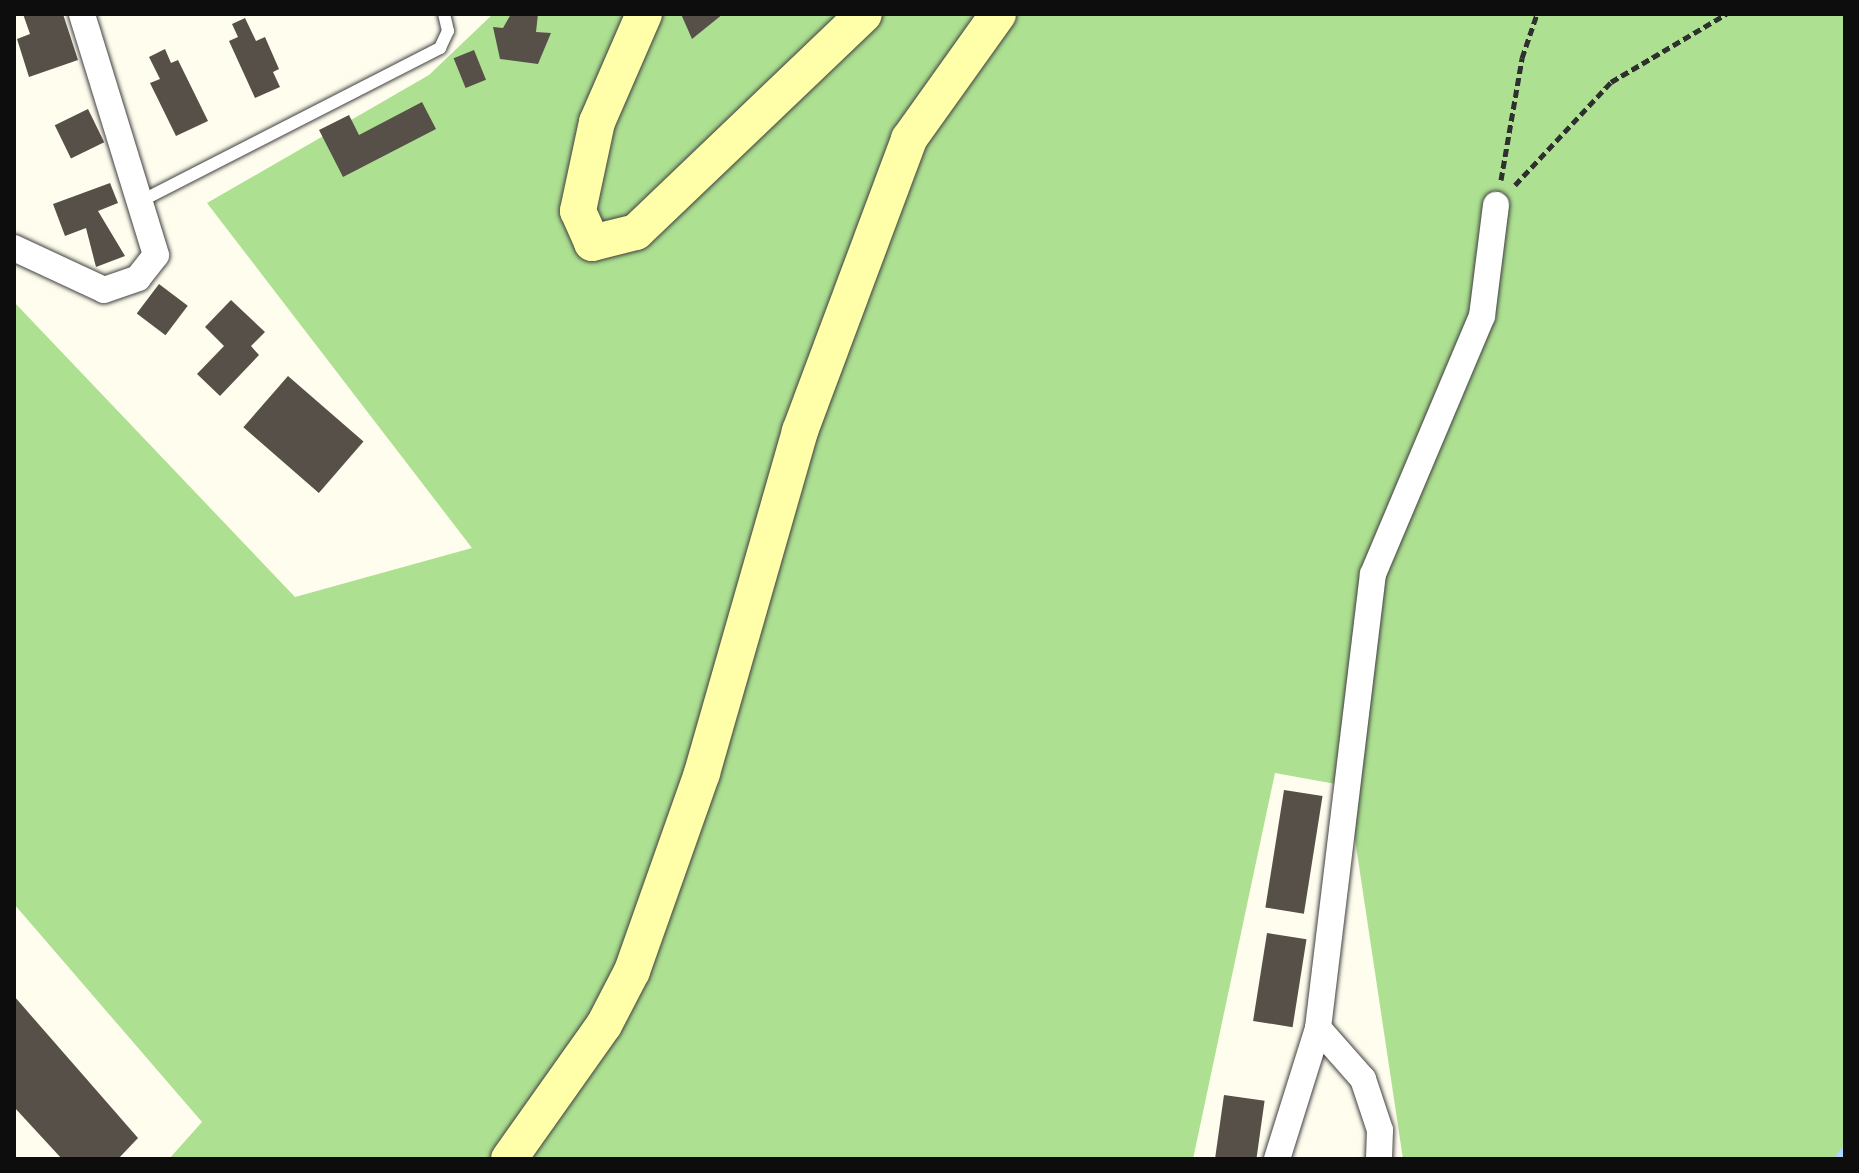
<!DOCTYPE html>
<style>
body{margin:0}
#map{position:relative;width:1859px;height:1173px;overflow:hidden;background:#fffdee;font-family:"Crimson Pro",serif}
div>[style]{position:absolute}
.forest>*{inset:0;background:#ade091}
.stream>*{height:9px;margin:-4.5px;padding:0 4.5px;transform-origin:4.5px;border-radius:4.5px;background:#add7fc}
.building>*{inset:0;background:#575049;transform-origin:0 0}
.path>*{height:5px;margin-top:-2.5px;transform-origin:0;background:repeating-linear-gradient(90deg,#2f2f2f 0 8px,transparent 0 12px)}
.roads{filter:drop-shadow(0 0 2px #404040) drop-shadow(0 0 2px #404040)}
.lane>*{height:12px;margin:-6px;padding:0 6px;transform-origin:6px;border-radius:6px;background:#fff}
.street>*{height:26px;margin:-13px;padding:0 13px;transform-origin:13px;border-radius:13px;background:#fff}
.secondary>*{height:36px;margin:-18px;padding:0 18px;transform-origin:18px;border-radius:18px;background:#fffea9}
span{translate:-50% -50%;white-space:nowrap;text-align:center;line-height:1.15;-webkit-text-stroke:8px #fff;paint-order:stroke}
.frame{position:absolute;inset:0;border:16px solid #0d0d0d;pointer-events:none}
</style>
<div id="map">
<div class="forest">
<div style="clip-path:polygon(493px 14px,1845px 14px,1845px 1159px,1403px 1159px,1347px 786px,1275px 773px,1193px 1159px,169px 1159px,202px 1122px,14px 904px,14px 302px,295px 597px,472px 548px,207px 203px,429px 75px)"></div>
</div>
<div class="stream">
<div style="left:1838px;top:1159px;width:11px;rotate:-52deg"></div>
</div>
<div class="building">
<div style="clip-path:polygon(23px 14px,63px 14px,78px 60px,29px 77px,17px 39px,30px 34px)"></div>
<div style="clip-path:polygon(511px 14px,538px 14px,536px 32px,551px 33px,538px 64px,500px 59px,493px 27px,503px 28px)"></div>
<div style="clip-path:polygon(681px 14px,723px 14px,692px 39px)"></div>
<div style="clip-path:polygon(245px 18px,256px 41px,265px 37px,279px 69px,273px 72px,280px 87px,255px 98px,229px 41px,238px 37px,232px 24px)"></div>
<div style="clip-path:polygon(165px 49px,171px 63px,178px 60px,208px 121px,176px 136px,150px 83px,160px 79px,149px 57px)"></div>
<div style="left:474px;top:50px;width:32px;height:22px;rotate:68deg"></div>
<div style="clip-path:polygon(422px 102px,436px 129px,343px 177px,319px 130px,349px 115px,359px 135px)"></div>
<div style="left:88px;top:109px;width:37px;height:37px;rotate:64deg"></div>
<div style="clip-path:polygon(110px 183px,118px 203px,98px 211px,125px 256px,96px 267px,86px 228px,65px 236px,53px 204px)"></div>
<div style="left:159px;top:284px;width:36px;height:37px;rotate:37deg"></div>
<div style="clip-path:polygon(231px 300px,265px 332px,251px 346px,259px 355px,220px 396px,197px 374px,224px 346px,205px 327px)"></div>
<div style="left:288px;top:376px;width:100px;height:68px;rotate:41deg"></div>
<div style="left:1284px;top:790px;width:39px;height:119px;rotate:9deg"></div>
<div style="left:1267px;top:933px;width:40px;height:89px;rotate:9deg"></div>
<div style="clip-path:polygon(14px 996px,138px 1138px,118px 1159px,62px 1159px,14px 1107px)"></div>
<div style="left:1224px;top:1095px;width:41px;height:65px;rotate:8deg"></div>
</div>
<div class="path">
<div style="left:1501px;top:180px;width:124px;rotate:-80.2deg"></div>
<div style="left:1522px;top:58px;width:46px;rotate:-71.2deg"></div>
<div style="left:1515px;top:185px;width:141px;rotate:-47deg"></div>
<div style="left:1611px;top:82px;width:134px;rotate:-30.6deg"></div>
</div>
<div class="roads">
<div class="lane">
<div style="left:143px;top:200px;width:334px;rotate:-27.1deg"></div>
<div style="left:440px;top:48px;width:19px;rotate:-65deg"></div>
<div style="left:448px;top:31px;width:17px;rotate:-103deg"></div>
</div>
<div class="street">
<div style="left:14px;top:248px;width:99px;rotate:25deg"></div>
<div style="left:104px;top:290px;width:36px;rotate:-19deg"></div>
<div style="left:138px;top:278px;width:29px;rotate:-52deg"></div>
<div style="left:156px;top:255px;width:252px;rotate:-107.1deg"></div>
<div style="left:1318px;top:1028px;width:68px;rotate:48.6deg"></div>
<div style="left:1363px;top:1079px;width:54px;rotate:71.6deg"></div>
<div style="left:1380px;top:1130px;width:29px;rotate:92deg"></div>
<div style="left:1277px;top:1159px;width:137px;rotate:-72.6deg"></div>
<div style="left:1318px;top:1028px;width:457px;rotate:-83.1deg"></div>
<div style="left:1373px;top:574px;width:280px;rotate:-67.1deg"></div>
<div style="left:1482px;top:316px;width:112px;rotate:-82.8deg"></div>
</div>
<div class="secondary">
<div style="left:644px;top:14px;width:118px;rotate:113.5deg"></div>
<div style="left:597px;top:122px;width:91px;rotate:102.1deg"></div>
<div style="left:578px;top:211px;width:35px;rotate:66deg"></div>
<div style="left:592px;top:243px;width:45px;rotate:-14deg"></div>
<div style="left:636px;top:232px;width:315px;rotate:-43.7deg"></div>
<div style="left:509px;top:1159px;width:164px;rotate:-54.7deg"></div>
<div style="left:604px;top:1025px;width:61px;rotate:-62.6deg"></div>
<div style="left:632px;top:971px;width:210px;rotate:-70.5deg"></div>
<div style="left:702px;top:773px;width:356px;rotate:-74deg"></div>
<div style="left:800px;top:431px;width:312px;rotate:-69.5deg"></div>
<div style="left:909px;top:139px;width:153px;rotate:-54.5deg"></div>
</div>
</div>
<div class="frame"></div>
</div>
